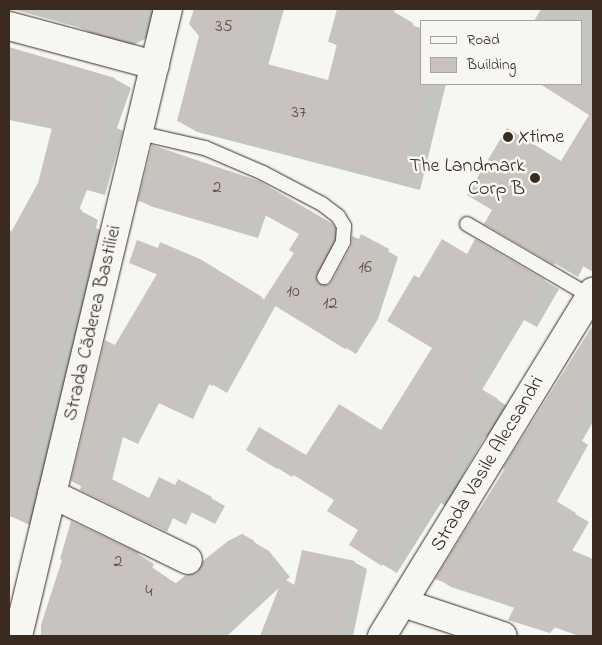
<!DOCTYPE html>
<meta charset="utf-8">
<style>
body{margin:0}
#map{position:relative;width:602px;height:645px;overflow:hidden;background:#f6f6f2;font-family:"Indie Flower",sans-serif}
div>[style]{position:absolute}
.shadow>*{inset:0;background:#0003}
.building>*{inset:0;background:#c8c3be}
.roads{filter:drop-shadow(0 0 1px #3b2a1e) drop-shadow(0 0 1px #3b2a1e)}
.lane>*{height:14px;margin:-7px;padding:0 7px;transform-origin:7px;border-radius:7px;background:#f6f6f2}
.street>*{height:28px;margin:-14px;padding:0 14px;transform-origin:14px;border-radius:14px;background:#f6f6f2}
.secondary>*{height:28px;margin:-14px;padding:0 14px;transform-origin:14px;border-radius:14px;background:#f6f6f2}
.dots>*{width:14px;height:14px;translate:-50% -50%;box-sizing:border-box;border:2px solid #f6f6f2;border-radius:50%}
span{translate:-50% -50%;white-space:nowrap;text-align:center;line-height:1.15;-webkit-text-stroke:5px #f6f6f2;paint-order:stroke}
.number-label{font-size:18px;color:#5e5046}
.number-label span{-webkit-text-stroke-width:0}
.poi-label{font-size:20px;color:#3b2a1e}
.left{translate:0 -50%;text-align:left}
.right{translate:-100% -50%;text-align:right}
.street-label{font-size:20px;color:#3b2a1e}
.frame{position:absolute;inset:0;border:10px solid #3b2a1e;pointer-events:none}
.legend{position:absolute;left:420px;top:20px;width:162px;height:65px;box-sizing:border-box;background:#f6f6f2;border:1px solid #aba49d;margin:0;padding:6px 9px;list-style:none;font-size:15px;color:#3b2a1e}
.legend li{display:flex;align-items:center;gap:10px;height:25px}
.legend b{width:25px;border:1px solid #aba49d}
</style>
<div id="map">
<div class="shadow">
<div style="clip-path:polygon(12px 9px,156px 9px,151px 36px,133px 45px,93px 34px,81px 28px)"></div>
<div style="clip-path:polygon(196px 9px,284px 9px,268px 66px,328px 82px,338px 46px,330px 42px,338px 9px,389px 9px,413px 23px,421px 84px,446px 84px,420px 190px,197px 132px,178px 121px,200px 36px,190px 24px)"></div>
<div style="clip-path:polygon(541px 9px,593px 9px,593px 100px,587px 111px,542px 84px,581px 84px,581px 21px,534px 21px)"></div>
<div style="clip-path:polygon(9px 48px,115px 79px,131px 88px,117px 128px,123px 131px,105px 195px,87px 190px,79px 210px,98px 220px,96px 228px,108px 235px,42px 531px,9px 515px,9px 230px,13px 232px,40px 183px,53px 129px,9px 120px)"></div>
<div style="clip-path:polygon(593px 110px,593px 270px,584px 265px,578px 277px,486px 223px,562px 162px)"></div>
<div style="clip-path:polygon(259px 182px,343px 232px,325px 283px,327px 286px,333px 282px,362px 236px,398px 257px,378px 319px,356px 354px,276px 305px,227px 393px,210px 383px,193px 419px,159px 403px,138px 444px,123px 437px,112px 480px,149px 499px,176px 486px,211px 498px,225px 506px,215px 524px,192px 512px,186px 525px,173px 518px,167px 532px,81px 489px,116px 346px,158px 275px,131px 263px,159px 249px,199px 260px,265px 300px,295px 253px,301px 234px,266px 215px,258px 238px,150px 206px,140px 200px)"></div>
<div style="clip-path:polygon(476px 241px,559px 289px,537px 327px,524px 320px,482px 390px,512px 409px,501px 444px,486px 435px,460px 480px,467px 484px,452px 510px,441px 503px,397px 573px,350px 545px,360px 530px,336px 499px,294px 474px,292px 477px,247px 449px,307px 457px,382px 431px,434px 348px,419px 280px,467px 255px)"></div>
<div style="clip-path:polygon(593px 327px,593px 422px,582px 441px,588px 445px,556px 503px,589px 522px,572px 551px,593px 560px,593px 636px,579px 636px,529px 618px,515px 608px,451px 587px,437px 578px)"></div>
<div style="clip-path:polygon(252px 541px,269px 551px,290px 577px,286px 580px,296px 586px,354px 562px,367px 569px,353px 636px,261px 636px,281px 586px,227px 636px,43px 636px,42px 626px,138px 554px,154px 564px,152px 568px,177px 584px)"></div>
</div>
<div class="building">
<div style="clip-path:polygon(77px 9px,140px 9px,136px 28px,118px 38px,77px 27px)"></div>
<div style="clip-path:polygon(194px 9px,237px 9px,260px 15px,248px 59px,328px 80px,337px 44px,328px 42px,337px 9px,395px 9px,392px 20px,421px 28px,421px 103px,401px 180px,177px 121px,199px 36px,189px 24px)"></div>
<div style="clip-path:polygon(9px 47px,115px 78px,101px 118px,107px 120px,89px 187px,70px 181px,63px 201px,82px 210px,80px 218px,92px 224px,32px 448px,27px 472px,38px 476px,25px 522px,9px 516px,9px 236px,38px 183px,53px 124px,9px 115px)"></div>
<div style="clip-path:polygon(540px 84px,593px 84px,593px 272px,561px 253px,554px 265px,484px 224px,492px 210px,467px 195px,507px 128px,561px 161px,589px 115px)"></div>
<div style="clip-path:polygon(152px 145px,259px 181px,333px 224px,335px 228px,334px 240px,315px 277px,320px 285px,328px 285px,332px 281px,351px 246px,352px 236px,359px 239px,361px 234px,389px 249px,368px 313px,345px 349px,264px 299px,294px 253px,289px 250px,299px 234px,256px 210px,247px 233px,138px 201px)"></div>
<div style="clip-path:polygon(442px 239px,467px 254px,475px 239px,545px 280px,522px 320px,509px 312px,468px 381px,498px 399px,489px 414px,497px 419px,486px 437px,471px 427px,446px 470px,453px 475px,436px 502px,426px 496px,382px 566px,349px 545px,358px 530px,327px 511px,334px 500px,279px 466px,277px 469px,246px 450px,259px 427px,306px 455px,339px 404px,381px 430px,432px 348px,387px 321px,414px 275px,419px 278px)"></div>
<div style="clip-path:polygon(137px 240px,158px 248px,160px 242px,200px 259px,262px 297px,212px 386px,196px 376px,179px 412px,145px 397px,123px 437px,110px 430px,98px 472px,149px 498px,159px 477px,175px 485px,178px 479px,212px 497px,201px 517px,178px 505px,172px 518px,159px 512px,152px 525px,80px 490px,81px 486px,71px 481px,105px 340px,115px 345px,157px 274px,129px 263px)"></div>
<div style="clip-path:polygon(593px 325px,593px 389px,568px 432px,574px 435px,543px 493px,576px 513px,557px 544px,593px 559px,593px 636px,584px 636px,556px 626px,550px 633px,508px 620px,515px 606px,435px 579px,477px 511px,479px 512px,505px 469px,503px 468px)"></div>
<div style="clip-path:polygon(71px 521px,139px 553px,137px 557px,169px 579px,160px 596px,186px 575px,197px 573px,203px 561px,228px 541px,242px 534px,253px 540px,275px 567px,202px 636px,41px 636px,41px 625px,62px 560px,60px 559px)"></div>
<div style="clip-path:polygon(302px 550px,355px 561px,339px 636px,260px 636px,283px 577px,293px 590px)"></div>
</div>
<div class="roads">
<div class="lane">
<div style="left:139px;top:133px;width:68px;rotate:12.8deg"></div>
<div style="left:205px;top:148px;width:63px;rotate:23.3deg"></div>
<div style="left:263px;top:173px;width:67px;rotate:27.7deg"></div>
<div style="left:322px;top:204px;width:20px;rotate:37deg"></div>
<div style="left:338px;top:216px;width:12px;rotate:59deg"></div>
<div style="left:344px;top:226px;width:16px;rotate:94deg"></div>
<div style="left:343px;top:242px;width:40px;rotate:118deg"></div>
<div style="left:467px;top:224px;width:143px;rotate:30.3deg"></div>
</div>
<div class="street">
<div style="left:9px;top:26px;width:151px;rotate:15deg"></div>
<div style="left:52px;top:494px;width:151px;rotate:25.9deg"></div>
<div style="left:403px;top:603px;width:105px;rotate:18.3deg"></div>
<div style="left:382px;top:636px;width:404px;rotate:-58.5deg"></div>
</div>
<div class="secondary">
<div style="left:18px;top:636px;width:645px;rotate:-76.55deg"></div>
</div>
</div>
<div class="dots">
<div style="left:508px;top:137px;background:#3b2a1e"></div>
<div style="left:535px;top:178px;background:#3b2a1e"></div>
</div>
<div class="number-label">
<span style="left:224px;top:27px">35</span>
<span style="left:299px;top:113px">37</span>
<span style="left:217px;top:188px">2</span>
<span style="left:365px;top:268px">16</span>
<span style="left:293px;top:292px">10</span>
<span style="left:330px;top:304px">12</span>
<span style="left:118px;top:562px">2</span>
<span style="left:149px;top:592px">4</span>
</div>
<div class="poi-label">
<span class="left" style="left:518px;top:137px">Xtime</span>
<span class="right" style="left:525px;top:178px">The Landmark<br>Corp B</span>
</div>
<div class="street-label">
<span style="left:93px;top:323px;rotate:-77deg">Strada Căderea Bastiliei</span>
<span style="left:488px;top:464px;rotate:-59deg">Strada Vasile Alecsandri</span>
</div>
<div class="frame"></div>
<ul class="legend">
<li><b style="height:6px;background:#f6f6f2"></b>Road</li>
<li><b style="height:14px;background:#c8c3be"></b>Building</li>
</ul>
</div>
